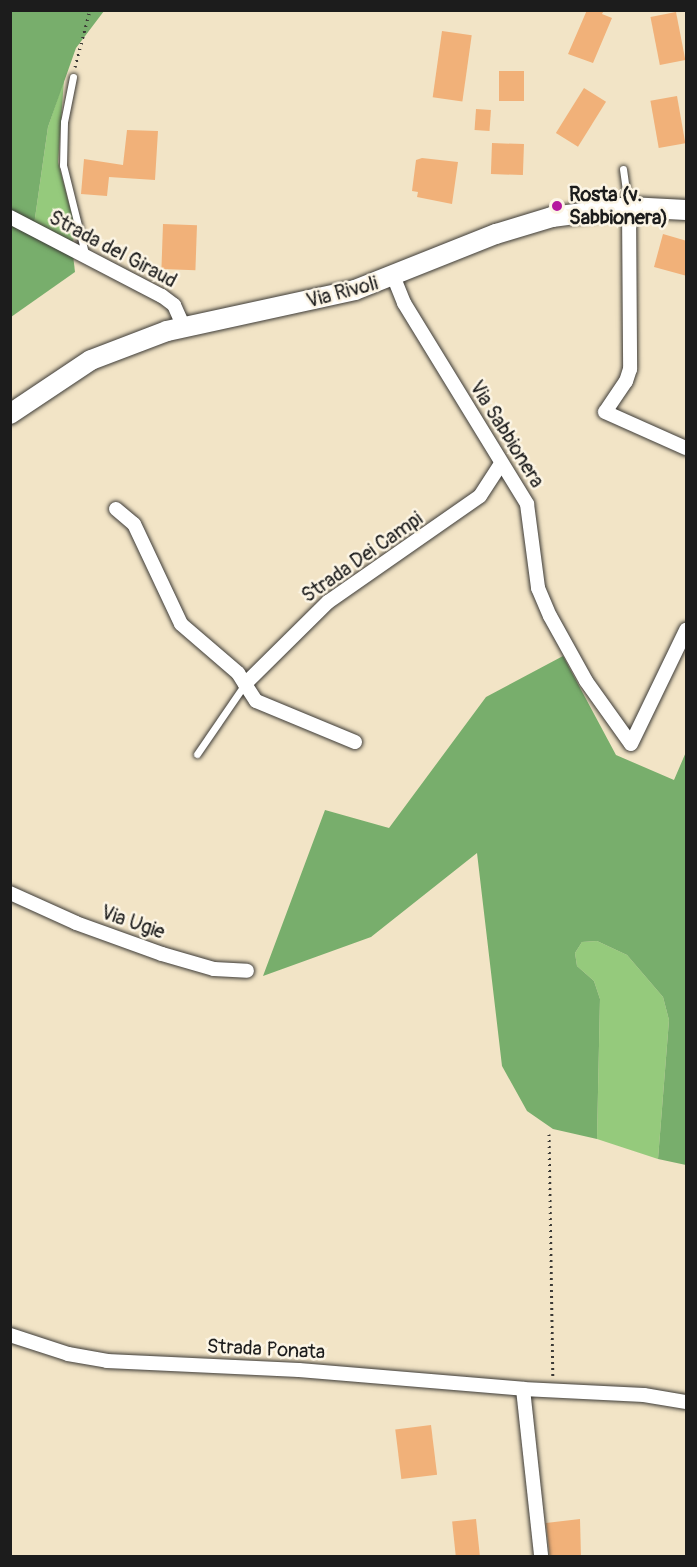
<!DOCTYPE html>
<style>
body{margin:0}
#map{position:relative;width:697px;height:1567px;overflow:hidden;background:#f2e4c6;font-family:Pangolin,sans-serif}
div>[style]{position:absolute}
.green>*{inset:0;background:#95ca7c}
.forest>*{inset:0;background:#78ae6c}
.building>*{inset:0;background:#f1b179;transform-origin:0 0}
.path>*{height:3px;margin-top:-1.5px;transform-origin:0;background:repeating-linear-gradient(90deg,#3c3a36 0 1.5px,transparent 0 6px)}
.roads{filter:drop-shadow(0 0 2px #3c3a36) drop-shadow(0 0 2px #3c3a36)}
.lane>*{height:7px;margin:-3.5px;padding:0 3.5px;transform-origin:3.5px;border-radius:3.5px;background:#fff}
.street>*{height:14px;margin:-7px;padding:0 7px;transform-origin:7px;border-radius:7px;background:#fff}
.secondary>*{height:20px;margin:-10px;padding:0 10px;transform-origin:10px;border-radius:10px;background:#fff}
.dots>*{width:16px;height:16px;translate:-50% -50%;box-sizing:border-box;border:3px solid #fcf5e5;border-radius:50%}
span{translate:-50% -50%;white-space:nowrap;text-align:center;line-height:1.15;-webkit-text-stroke:5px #fcf5e5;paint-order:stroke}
.poi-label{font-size:20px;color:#1c1c1c;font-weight:700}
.left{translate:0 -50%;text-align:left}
.street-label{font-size:20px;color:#1c1c1c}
.frame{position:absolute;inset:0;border:12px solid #1c1c1c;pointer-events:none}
</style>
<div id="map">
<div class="green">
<div style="clip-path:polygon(64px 80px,58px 162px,75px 227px,73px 242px,34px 225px,48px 127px)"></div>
<div style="clip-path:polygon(597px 941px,627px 955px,663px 997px,669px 1020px,658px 1159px,597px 1139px,600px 999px,594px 981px,577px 966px,575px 953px,582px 942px)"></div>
</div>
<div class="forest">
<div style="clip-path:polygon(10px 11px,104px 11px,76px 48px,48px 127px,34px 225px,11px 213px)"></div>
<div style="clip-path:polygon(10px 225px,73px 255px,75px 272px,11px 317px)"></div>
<div style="clip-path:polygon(563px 656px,616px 755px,674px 780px,686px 752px,686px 1165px,658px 1159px,669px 1020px,663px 997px,627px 955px,597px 941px,582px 942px,575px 953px,577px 966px,594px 981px,600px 999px,597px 1139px,553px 1129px,527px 1111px,502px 1066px,477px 853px,371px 937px,263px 976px,325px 810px,389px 828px,486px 697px)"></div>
</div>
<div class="building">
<div style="clip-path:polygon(587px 10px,604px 10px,602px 14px,612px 18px,593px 63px,568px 54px)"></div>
<div style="left:676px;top:12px;width:49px;height:26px;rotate:79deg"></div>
<div style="left:442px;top:31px;width:30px;height:67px;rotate:8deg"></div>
<div style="left:499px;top:71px;width:25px;height:30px"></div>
<div style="left:584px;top:88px;width:26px;height:53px;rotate:32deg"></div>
<div style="left:677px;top:96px;width:48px;height:27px;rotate:80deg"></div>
<div style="left:476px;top:109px;width:15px;height:21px;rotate:4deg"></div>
<div style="clip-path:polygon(127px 130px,158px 131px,155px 180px,109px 177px,107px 196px,81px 194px,84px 159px,123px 165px)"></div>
<div style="left:492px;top:143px;width:32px;height:31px;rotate:2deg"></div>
<div style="clip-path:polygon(422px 158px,458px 162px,452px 204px,417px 197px,418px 192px,412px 191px,416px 160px)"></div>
<div style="left:163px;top:224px;width:34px;height:45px;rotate:2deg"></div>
<div style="clip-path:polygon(663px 234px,687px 241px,687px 276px,654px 267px)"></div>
<div style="left:431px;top:1425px;width:50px;height:36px;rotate:83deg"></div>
<div style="left:476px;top:1519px;width:38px;height:24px;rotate:84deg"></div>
<div style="clip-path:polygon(580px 1519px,581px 1557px,550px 1557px,546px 1523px)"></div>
</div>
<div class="path">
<div style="left:75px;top:67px;width:59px;rotate:-75.3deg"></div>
<div style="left:549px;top:1134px;width:244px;rotate:89.1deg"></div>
</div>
<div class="roads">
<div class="lane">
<div style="left:73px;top:77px;width:46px;rotate:101.3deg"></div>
<div style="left:64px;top:122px;width:43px;rotate:91.3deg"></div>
<div style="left:63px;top:165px;width:91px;rotate:76deg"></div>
<div style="left:623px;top:169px;width:36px;rotate:82deg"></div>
<div style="left:197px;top:754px;width:85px;rotate:-55.6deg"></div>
</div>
<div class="street">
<div style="left:629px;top:207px;width:162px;rotate:89.6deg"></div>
<div style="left:630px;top:369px;width:13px;rotate:108deg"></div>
<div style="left:626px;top:381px;width:37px;rotate:124deg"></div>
<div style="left:605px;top:412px;width:89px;rotate:24deg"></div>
<div style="left:10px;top:217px;width:171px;rotate:27.5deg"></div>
<div style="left:162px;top:296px;width:15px;rotate:37deg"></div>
<div style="left:174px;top:305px;width:24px;rotate:66deg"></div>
<div style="left:394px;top:278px;width:27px;rotate:68deg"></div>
<div style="left:404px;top:303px;width:236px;rotate:58.5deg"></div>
<div style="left:527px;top:504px;width:85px;rotate:82.5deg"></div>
<div style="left:538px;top:588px;width:30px;rotate:67deg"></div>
<div style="left:550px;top:616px;width:74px;rotate:61deg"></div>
<div style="left:586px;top:681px;width:77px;rotate:54.5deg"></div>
<div style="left:631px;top:744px;width:127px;rotate:-64.2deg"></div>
<div style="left:116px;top:509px;width:23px;rotate:40deg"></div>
<div style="left:134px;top:524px;width:110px;rotate:64.8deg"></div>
<div style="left:181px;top:624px;width:75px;rotate:40.7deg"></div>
<div style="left:238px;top:673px;width:13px;rotate:58deg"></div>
<div style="left:355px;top:742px;width:107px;rotate:-157.5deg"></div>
<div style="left:256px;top:701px;width:20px;rotate:-123deg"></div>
<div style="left:245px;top:684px;width:117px;rotate:-44.7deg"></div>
<div style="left:328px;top:602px;width:185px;rotate:-34.9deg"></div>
<div style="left:480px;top:496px;width:38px;rotate:-57deg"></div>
<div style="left:10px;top:893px;width:72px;rotate:24.4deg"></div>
<div style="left:76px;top:923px;width:91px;rotate:19.8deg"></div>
<div style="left:162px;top:954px;width:54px;rotate:16.1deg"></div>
<div style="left:214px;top:969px;width:33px;rotate:3deg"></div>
<div style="left:10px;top:1335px;width:61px;rotate:18.1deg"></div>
<div style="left:68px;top:1354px;width:40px;rotate:10deg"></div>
<div style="left:107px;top:1361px;width:192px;rotate:2.7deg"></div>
<div style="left:299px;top:1370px;width:225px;rotate:4.8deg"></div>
<div style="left:523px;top:1389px;width:121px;rotate:2.8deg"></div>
<div style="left:644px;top:1395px;width:43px;rotate:9.5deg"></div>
<div style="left:523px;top:1389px;width:168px;rotate:83.8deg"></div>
</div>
<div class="secondary">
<div style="left:10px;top:414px;width:97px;rotate:-33.7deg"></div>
<div style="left:91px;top:360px;width:81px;rotate:-20.9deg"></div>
<div style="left:167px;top:331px;width:192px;rotate:-12.3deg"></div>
<div style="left:355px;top:290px;width:152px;rotate:-21.7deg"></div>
<div style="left:496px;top:234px;width:59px;rotate:-16.9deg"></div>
<div style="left:552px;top:217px;width:78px;rotate:-7.4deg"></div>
<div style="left:629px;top:207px;width:57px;rotate:3deg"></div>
</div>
</div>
<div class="dots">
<div style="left:557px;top:206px;background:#b5179e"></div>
</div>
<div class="poi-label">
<span class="left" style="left:569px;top:206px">Rosta (v.<br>Sabbionera)</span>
</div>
<div class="street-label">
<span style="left:113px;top:249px;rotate:28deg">Strada del Giraud</span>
<span style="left:342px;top:292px;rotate:-15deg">Via Rivoli</span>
<span style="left:507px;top:434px;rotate:58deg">Via Sabbionera</span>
<span style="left:362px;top:557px;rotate:-35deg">Strada Dei Campi</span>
<span style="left:133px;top:922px;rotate:19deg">Via Ugie</span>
<span style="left:266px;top:1349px;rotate:3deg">Strada Ponata</span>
</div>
<div class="frame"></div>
</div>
